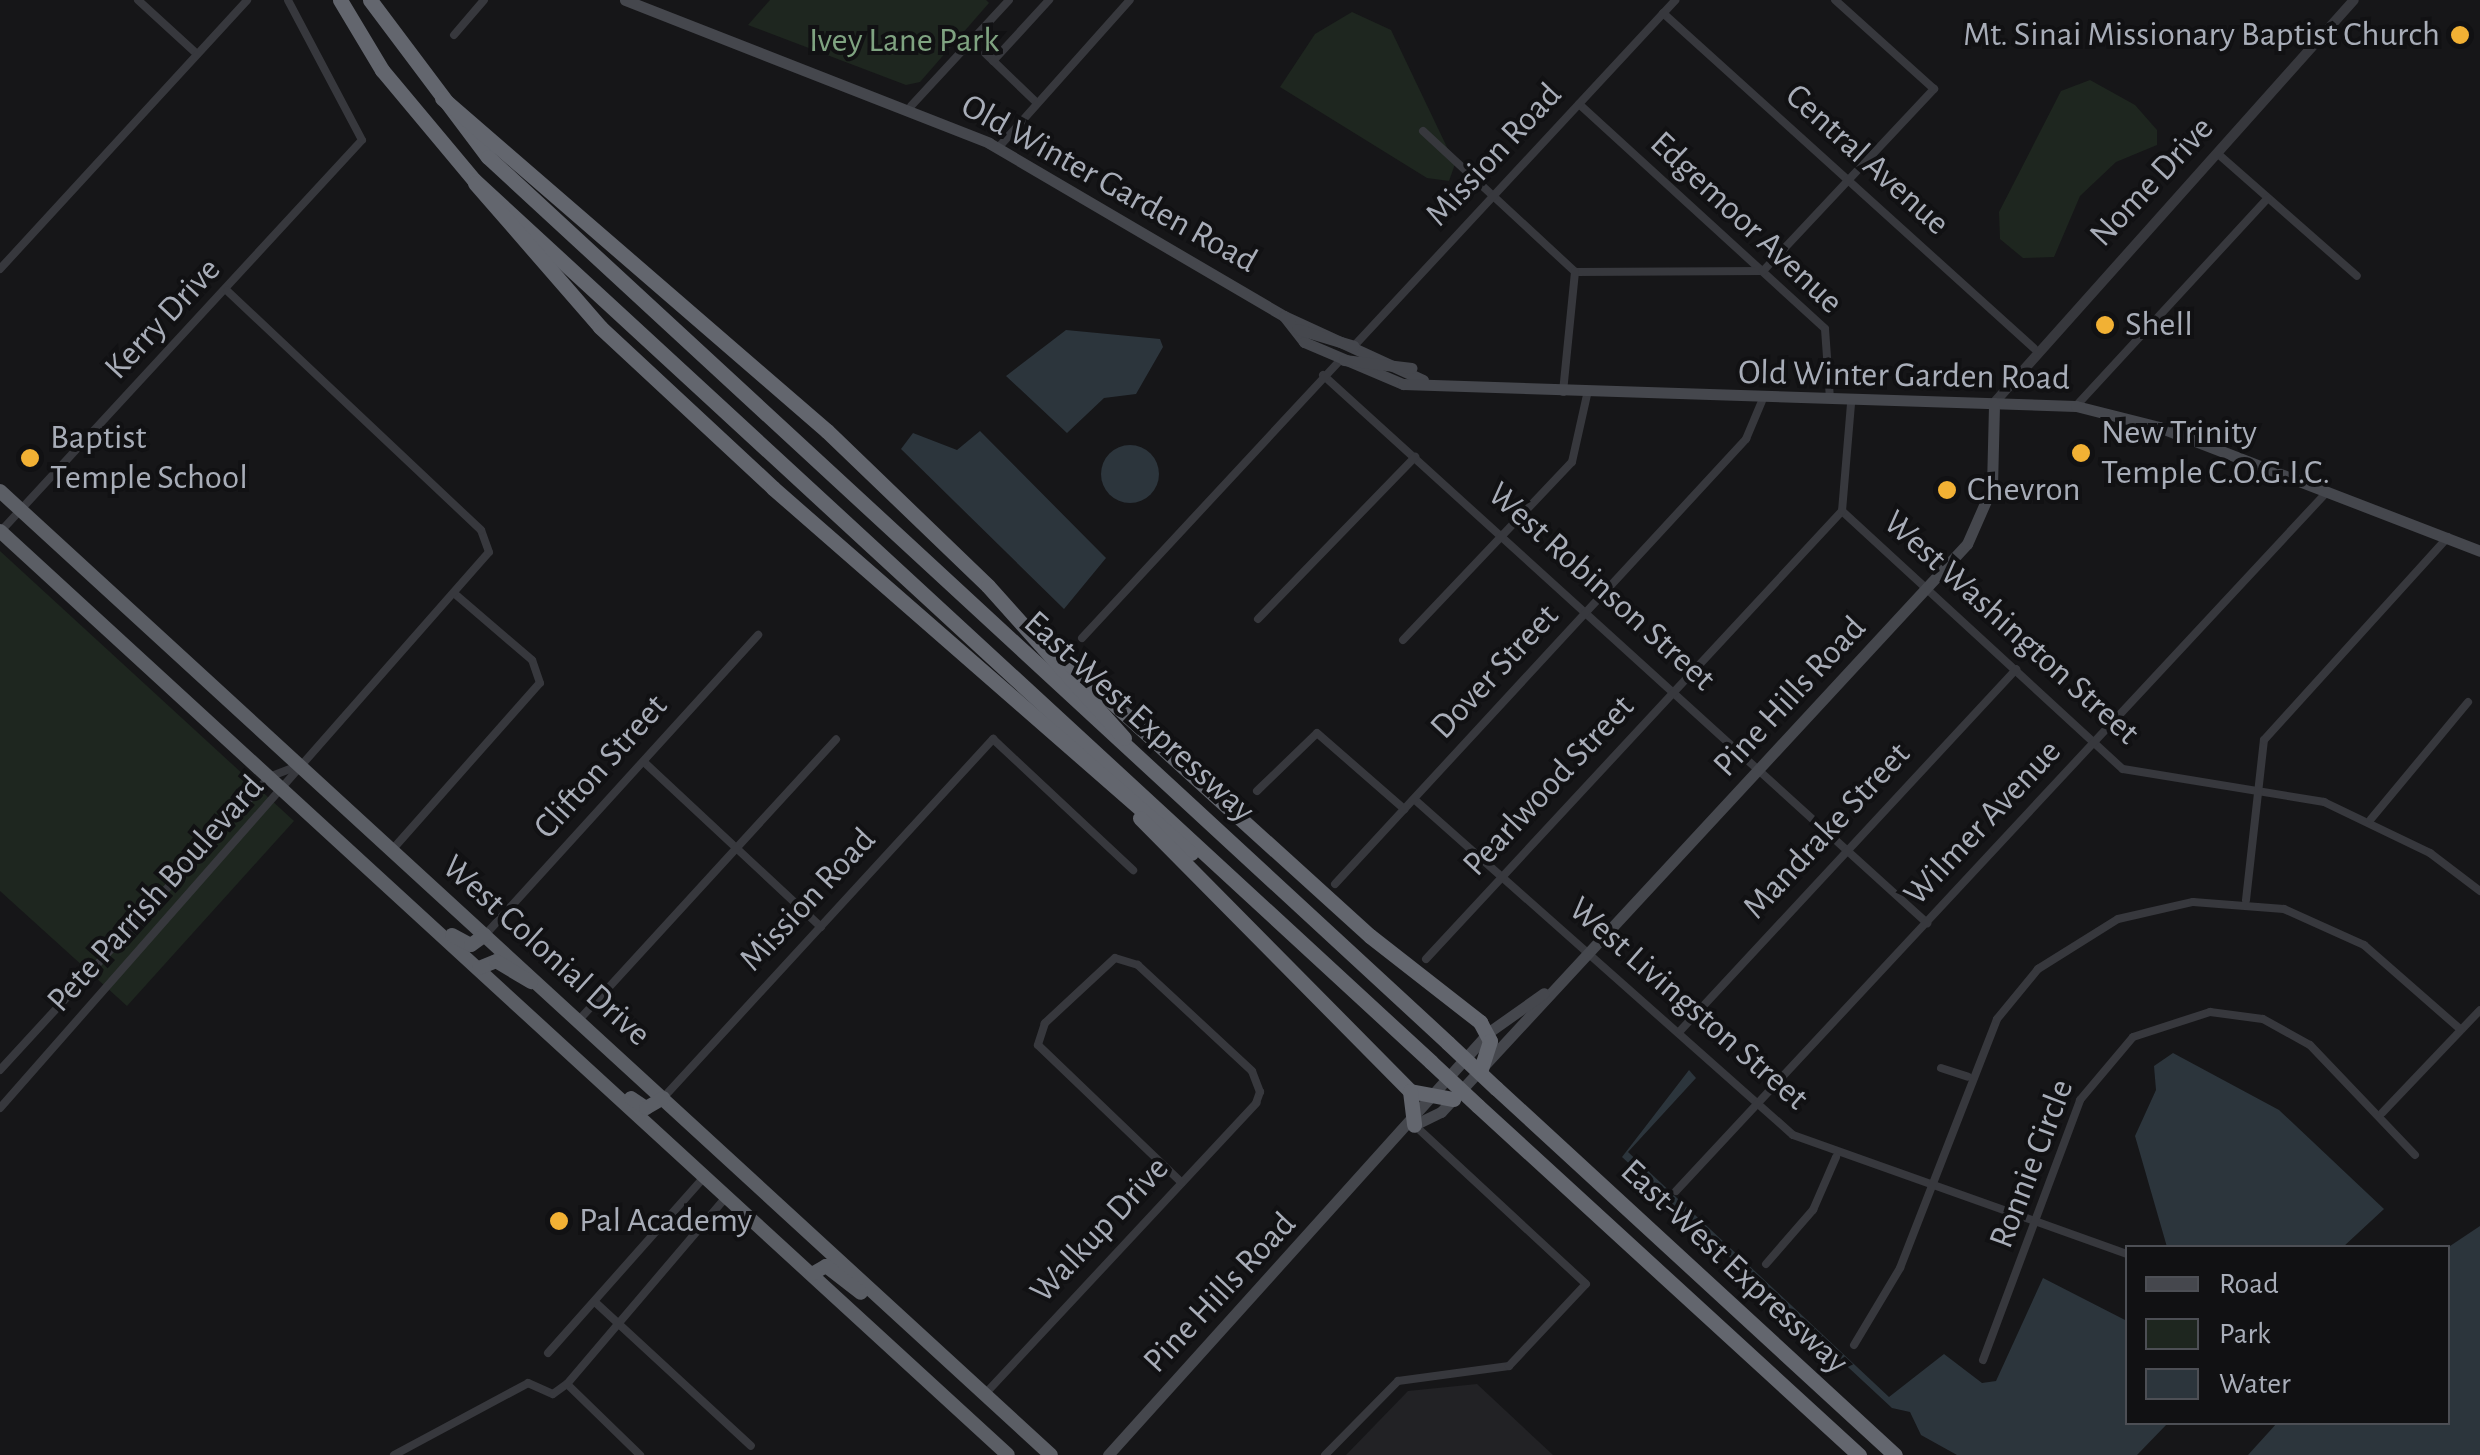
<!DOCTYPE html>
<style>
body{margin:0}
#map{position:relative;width:2480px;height:1455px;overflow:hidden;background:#161618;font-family:"Alegreya Sans",sans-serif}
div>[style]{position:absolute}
.built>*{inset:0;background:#222225}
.green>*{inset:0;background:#1e261f}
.water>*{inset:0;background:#2c353c}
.round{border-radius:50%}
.minor>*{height:8px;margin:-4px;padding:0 4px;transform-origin:4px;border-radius:4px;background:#37383d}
.tertiary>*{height:10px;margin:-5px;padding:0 5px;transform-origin:5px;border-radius:5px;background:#37383d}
.secondary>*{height:11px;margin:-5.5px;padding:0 5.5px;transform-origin:5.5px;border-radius:5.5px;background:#45474d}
.trunk>*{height:14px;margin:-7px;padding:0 7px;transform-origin:7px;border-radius:7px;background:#5b5e65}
.motorway>*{height:15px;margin:-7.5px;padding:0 7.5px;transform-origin:7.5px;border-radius:7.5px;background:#63666e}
.motorway-bridge>*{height:15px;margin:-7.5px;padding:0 7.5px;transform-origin:7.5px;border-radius:7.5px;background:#63666e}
.dots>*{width:28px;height:28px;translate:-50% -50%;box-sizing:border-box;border:5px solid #111113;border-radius:50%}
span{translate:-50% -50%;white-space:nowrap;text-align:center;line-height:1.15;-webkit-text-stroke:8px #111113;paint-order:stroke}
.poi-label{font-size:35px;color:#a8adb8}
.right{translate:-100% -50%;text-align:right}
.left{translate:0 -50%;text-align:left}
.park-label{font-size:35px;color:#7fa381}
.street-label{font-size:35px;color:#a8adb8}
.legend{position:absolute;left:2125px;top:1245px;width:325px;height:180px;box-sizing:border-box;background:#111113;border:2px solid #4d4f55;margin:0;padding:12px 18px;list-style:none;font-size:30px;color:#a8adb8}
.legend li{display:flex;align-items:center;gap:20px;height:50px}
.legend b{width:50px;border:2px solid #4d4f55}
</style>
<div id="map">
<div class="built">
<div style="clip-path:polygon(1477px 1384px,1553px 1455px,1346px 1455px,1408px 1391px)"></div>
</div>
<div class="green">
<div style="clip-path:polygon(770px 0,986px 0,989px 3px,920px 82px,906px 85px,748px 25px)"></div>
<div style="clip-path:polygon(1352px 12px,1391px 30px,1455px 164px,1449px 181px,1427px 178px,1280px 87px,1315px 34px)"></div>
<div style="clip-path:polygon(2090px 80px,2135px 105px,2157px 130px,2157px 145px,2116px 162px,2080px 196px,2054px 257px,2023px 258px,2000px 239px,1999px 212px,2061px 91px)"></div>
<div style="clip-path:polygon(0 551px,294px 821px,127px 1006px,0 891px)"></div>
</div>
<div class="water">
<div style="clip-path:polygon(1066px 330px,1160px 339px,1163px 347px,1136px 394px,1104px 398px,1067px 433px,1006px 376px)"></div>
<div style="clip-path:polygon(980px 431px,1106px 558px,1064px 609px,901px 449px,913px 433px,957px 450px)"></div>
<div class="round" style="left:1101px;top:445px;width:58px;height:58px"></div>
<div style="clip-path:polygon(2173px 1053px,2279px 1110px,2384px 1209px,2343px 1247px,2167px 1247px,2135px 1136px,2156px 1090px,2154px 1066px)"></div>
<div style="clip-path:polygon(1689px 1070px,1696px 1078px,1628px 1152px,1889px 1397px,1944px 1354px,1982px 1383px,1996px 1381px,2043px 1278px,2127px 1321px,2128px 1422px,2168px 1423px,2137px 1455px,1957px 1455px,1921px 1435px,1910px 1412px,1892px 1408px,1622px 1157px)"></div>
<div style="clip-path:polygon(2480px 1226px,2480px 1455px,2248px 1455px,2277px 1423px,2448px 1422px,2447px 1248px)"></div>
</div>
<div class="minor">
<div style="left:138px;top:0;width:80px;rotate:42.5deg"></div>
<div style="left:1663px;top:13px;width:500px;rotate:42.1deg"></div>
<div style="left:454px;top:35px;width:46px;rotate:-49.4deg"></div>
<div style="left:985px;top:53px;width:72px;rotate:43.9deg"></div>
<div style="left:993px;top:61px;width:83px;rotate:-47.4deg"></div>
<div style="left:1579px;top:104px;width:333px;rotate:42.4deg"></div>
<div style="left:1825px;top:329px;width:70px;rotate:85.9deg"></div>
<div style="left:911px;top:106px;width:144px;rotate:-47.2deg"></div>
<div style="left:1423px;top:131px;width:207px;rotate:42.8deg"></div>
<div style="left:998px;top:148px;width:198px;rotate:-48.3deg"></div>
<div style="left:2217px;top:153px;width:186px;rotate:41.3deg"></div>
<div style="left:0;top:269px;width:365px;rotate:-47.4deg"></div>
<div style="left:1575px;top:272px;width:188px;rotate:-0.3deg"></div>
<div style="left:1763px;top:271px;width:250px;rotate:-46.8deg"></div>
<div style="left:1934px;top:89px;width:133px;rotate:-138deg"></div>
<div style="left:1354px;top:346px;width:472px;rotate:-47.1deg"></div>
<div style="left:1323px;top:375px;width:816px;rotate:42.22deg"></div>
<div style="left:1563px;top:392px;width:121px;rotate:-84.3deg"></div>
<div style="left:2076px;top:406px;width:282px;rotate:-47.3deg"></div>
<div style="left:1842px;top:511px;width:381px;rotate:42.6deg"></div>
<div style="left:2123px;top:769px;width:204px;rotate:9.3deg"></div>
<div style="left:2324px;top:802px;width:118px;rotate:25.7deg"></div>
<div style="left:2430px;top:853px;width:63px;rotate:37.2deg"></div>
<div style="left:1px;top:531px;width:532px;rotate:-47.28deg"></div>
<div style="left:362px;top:140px;width:158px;rotate:-117.9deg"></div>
<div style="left:1258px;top:619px;width:226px;rotate:-45.9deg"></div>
<div style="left:1082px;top:638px;width:378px;rotate:-47.1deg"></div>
<div style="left:1403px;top:640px;width:245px;rotate:-46.5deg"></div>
<div style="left:1572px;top:462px;width:69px;rotate:-77.4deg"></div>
<div style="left:644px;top:762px;width:242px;rotate:43deg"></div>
<div style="left:1257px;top:791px;width:83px;rotate:-44deg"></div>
<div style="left:1317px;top:733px;width:116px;rotate:41.1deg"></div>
<div style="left:1414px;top:799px;width:506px;rotate:41.56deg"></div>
<div style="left:1793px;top:1135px;width:356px;rotate:19.6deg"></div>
<div style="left:2371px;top:819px;width:152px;rotate:-50.3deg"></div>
<div style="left:392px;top:850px;width:223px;rotate:-48.5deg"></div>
<div style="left:540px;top:683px;width:24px;rotate:-109deg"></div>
<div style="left:532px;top:660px;width:101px;rotate:-139.4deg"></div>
<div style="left:1335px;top:884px;width:606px;rotate:-47.27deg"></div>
<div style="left:1746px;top:439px;width:41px;rotate:-67.2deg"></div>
<div style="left:2246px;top:900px;width:161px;rotate:-83.6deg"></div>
<div style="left:2264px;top:740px;width:274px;rotate:-47.8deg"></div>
<div style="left:485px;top:935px;width:406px;rotate:-47.7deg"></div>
<div style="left:1426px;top:959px;width:611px;rotate:-47.12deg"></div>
<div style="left:1842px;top:511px;width:108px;rotate:-85.2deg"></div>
<div style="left:578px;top:1021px;width:382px;rotate:-47.5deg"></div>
<div style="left:1680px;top:1031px;width:494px;rotate:-47.1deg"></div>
<div style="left:1941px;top:1068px;width:28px;rotate:18deg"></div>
<div style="left:0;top:1070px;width:398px;rotate:-47.4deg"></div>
<div style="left:269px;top:777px;width:33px;rotate:-21deg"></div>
<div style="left:663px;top:1098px;width:488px;rotate:-47.4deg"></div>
<div style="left:993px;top:739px;width:192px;rotate:43.1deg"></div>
<div style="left:0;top:1108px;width:740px;rotate:-48.67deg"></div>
<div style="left:489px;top:552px;width:23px;rotate:-110deg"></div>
<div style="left:481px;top:530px;width:349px;rotate:-136.7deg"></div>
<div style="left:2382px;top:1113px;width:142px;rotate:-46.4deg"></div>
<div style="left:1676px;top:1191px;width:955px;rotate:-47.04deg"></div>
<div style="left:1766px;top:1264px;width:72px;rotate:-49deg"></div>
<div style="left:1813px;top:1210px;width:58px;rotate:-66.5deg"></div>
<div style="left:595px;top:1302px;width:212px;rotate:42.7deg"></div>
<div style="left:1854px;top:1345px;width:90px;rotate:-59.1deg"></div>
<div style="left:1900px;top:1268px;width:267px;rotate:-68.7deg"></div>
<div style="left:1997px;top:1019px;width:65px;rotate:-50.6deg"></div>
<div style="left:2038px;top:969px;width:94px;rotate:-32deg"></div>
<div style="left:2118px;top:919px;width:77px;rotate:-12.8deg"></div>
<div style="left:2193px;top:902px;width:91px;rotate:4.4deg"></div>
<div style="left:2284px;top:909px;width:88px;rotate:24.2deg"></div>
<div style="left:2364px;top:945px;width:128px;rotate:41.2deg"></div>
<div style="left:548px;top:1353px;width:237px;rotate:-48.4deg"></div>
<div style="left:1983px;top:1360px;width:278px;rotate:-69.5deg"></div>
<div style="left:2080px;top:1100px;width:82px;rotate:-49.9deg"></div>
<div style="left:2133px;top:1037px;width:81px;rotate:-18deg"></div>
<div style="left:2210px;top:1012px;width:53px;rotate:7.5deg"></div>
<div style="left:2263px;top:1019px;width:54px;rotate:29deg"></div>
<div style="left:2310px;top:1045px;width:152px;rotate:46.3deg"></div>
<div style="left:567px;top:1384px;width:102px;rotate:44.2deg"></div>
<div style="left:985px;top:1394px;width:398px;rotate:-47deg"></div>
<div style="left:1256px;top:1103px;width:12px;rotate:-70deg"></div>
<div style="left:1260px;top:1092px;width:22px;rotate:-111deg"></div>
<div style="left:1252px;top:1071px;width:156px;rotate:-137.1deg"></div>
<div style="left:1138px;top:965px;width:24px;rotate:-163deg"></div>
<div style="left:1115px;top:958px;width:96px;rotate:137.1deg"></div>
<div style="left:1045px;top:1023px;width:23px;rotate:108deg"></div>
<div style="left:1038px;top:1045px;width:199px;rotate:43.8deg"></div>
<div style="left:394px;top:1455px;width:152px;rotate:-28.2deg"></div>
<div style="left:528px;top:1383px;width:27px;rotate:24deg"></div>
<div style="left:553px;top:1394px;width:17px;rotate:-36deg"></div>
<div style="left:567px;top:1384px;width:247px;rotate:-49.6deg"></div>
<div style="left:1325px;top:1455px;width:104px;rotate:-45.4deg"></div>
<div style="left:1398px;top:1381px;width:112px;rotate:-7.7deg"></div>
<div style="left:1509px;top:1366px;width:112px;rotate:-46.8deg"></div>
<div style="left:1586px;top:1284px;width:234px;rotate:-137.2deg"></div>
</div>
<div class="tertiary">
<div style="left:1994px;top:403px;width:540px;rotate:-48.23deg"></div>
</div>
<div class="secondary">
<div style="left:625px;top:0;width:391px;rotate:21.4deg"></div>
<div style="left:989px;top:143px;width:342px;rotate:30.4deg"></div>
<div style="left:1284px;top:316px;width:153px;rotate:24.7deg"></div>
<div style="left:1284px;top:316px;width:33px;rotate:52deg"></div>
<div style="left:1304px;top:342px;width:108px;rotate:23deg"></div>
<div style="left:1403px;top:384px;width:673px;rotate:1.87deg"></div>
<div style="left:2076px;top:406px;width:86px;rotate:14.2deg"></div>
<div style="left:2159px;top:427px;width:344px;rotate:21.1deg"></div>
<div style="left:1297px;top:329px;width:59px;rotate:16.6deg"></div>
<div style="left:1344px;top:360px;width:68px;rotate:6.7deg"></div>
<div style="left:1414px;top:1125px;width:30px;rotate:-26deg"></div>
<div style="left:1441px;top:1112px;width:774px;rotate:-47.2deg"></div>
<div style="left:1967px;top:544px;width:62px;rotate:-66.3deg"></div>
<div style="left:1992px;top:487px;width:84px;rotate:-88.6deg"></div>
<div style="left:1108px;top:1455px;width:569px;rotate:-47.99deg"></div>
<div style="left:1489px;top:1032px;width:67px;rotate:-35.3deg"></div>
</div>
<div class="trunk">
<div style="left:0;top:491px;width:1426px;rotate:42.53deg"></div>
<div style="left:0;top:531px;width:1367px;rotate:42.51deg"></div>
<div style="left:452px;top:935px;width:21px;rotate:28deg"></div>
<div style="left:471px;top:945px;width:17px;rotate:-36deg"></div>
<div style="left:479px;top:968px;width:18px;rotate:-22deg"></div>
<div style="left:496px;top:961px;width:41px;rotate:31deg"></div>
<div style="left:631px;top:1098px;width:18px;rotate:34deg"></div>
<div style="left:646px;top:1108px;width:20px;rotate:-30deg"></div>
<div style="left:812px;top:1274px;width:16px;rotate:-30deg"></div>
<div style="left:826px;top:1266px;width:44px;rotate:37.6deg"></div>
</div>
<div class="motorway">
<div style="left:340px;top:0;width:82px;rotate:59deg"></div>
<div style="left:382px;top:70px;width:143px;rotate:50.1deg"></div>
<div style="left:474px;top:180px;width:1301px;rotate:42.66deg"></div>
<div style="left:370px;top:0;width:196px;rotate:53.1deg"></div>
<div style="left:488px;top:157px;width:1306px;rotate:42.7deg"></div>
<div style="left:442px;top:98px;width:509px;rotate:40.86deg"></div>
<div style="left:827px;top:431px;width:223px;rotate:43.9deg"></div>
<div style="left:988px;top:586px;width:204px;rotate:48.2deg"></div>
<div style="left:475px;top:183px;width:191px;rotate:49deg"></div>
<div style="left:600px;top:327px;width:236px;rotate:42.9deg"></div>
<div style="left:773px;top:488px;width:555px;rotate:41.13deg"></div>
<div style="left:1060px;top:655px;width:418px;rotate:42.2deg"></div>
<div style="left:1370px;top:936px;width:140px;rotate:38deg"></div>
<div style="left:1480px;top:1022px;width:21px;rotate:62deg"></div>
<div style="left:1490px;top:1041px;width:29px;rotate:108deg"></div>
<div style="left:1140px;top:818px;width:384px;rotate:45.3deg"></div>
<div style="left:1410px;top:1091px;width:44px;rotate:10.5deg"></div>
<div style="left:1496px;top:1088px;width:542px;rotate:42.61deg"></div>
<div style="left:1410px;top:1091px;width:34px;rotate:83deg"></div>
<div style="left:1478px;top:1106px;width:517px;rotate:42.49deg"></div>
</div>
<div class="motorway-bridge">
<div style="left:1448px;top:1043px;width:66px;rotate:43.2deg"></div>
<div style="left:1431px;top:1062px;width:64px;rotate:43.1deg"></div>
</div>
<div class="dots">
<div style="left:2460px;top:35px;background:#f2b134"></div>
<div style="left:2105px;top:325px;background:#f2b134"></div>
<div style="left:2081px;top:453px;background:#f2b134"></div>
<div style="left:30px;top:458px;background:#f2b134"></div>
<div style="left:1947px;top:490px;background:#f2b134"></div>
<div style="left:559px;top:1221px;background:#f2b134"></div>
</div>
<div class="poi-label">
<span class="right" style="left:2440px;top:35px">Mt. Sinai Missionary Baptist Church</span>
<span class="left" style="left:2125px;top:325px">Shell</span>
<span class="left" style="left:2101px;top:453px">New Trinity<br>Temple C.O.G.I.C.</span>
<span class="left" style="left:50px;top:458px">Baptist<br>Temple School</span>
<span class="left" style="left:1967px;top:490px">Chevron</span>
<span class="left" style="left:579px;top:1221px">Pal Academy</span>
</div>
<div class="park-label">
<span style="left:904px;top:41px">Ivey Lane Park</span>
</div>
<div class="street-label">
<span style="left:1494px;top:155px;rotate:-47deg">Mission Road</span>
<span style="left:1867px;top:160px;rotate:42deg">Central Avenue</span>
<span style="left:2152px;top:182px;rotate:-47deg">Nome Drive</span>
<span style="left:1109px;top:184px;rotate:29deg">Old Winter Garden Road</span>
<span style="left:1746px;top:223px;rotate:43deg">Edgemoor Avenue</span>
<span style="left:163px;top:319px;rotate:-47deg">Kerry Drive</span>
<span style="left:1904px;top:376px;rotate:1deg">Old Winter Garden Road</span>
<span style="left:1601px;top:587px;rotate:42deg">West Robinson Street</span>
<span style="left:2011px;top:628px;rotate:42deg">West Washington Street</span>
<span style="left:1495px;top:672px;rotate:-47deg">Dover Street</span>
<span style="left:1790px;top:697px;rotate:-47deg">Pine Hills Road</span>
<span style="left:1139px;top:717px;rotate:42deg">East-West Expressway</span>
<span style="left:601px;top:767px;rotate:-48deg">Clifton Street</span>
<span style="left:1549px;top:786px;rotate:-47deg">Pearlwood Street</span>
<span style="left:1983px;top:823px;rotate:-47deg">Wilmer Avenue</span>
<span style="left:1827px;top:831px;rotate:-47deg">Mandrake Street</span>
<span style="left:156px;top:894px;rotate:-48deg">Pete Parrish Boulevard</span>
<span style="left:808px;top:900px;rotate:-47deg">Mission Road</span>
<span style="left:546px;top:951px;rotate:42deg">West Colonial Drive</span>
<span style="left:1688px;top:1004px;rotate:41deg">West Livingston Street</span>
<span style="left:2032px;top:1164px;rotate:-69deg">Ronnie Circle</span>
<span style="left:1100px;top:1230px;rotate:-47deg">Walkup Drive</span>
<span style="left:1734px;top:1267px;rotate:43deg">East-West Expressway</span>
<span style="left:1220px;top:1293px;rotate:-47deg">Pine Hills Road</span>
</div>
<ul class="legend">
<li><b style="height:12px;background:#45474d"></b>Road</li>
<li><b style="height:28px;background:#1e261f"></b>Park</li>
<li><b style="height:28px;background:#2c353c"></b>Water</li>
</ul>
</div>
